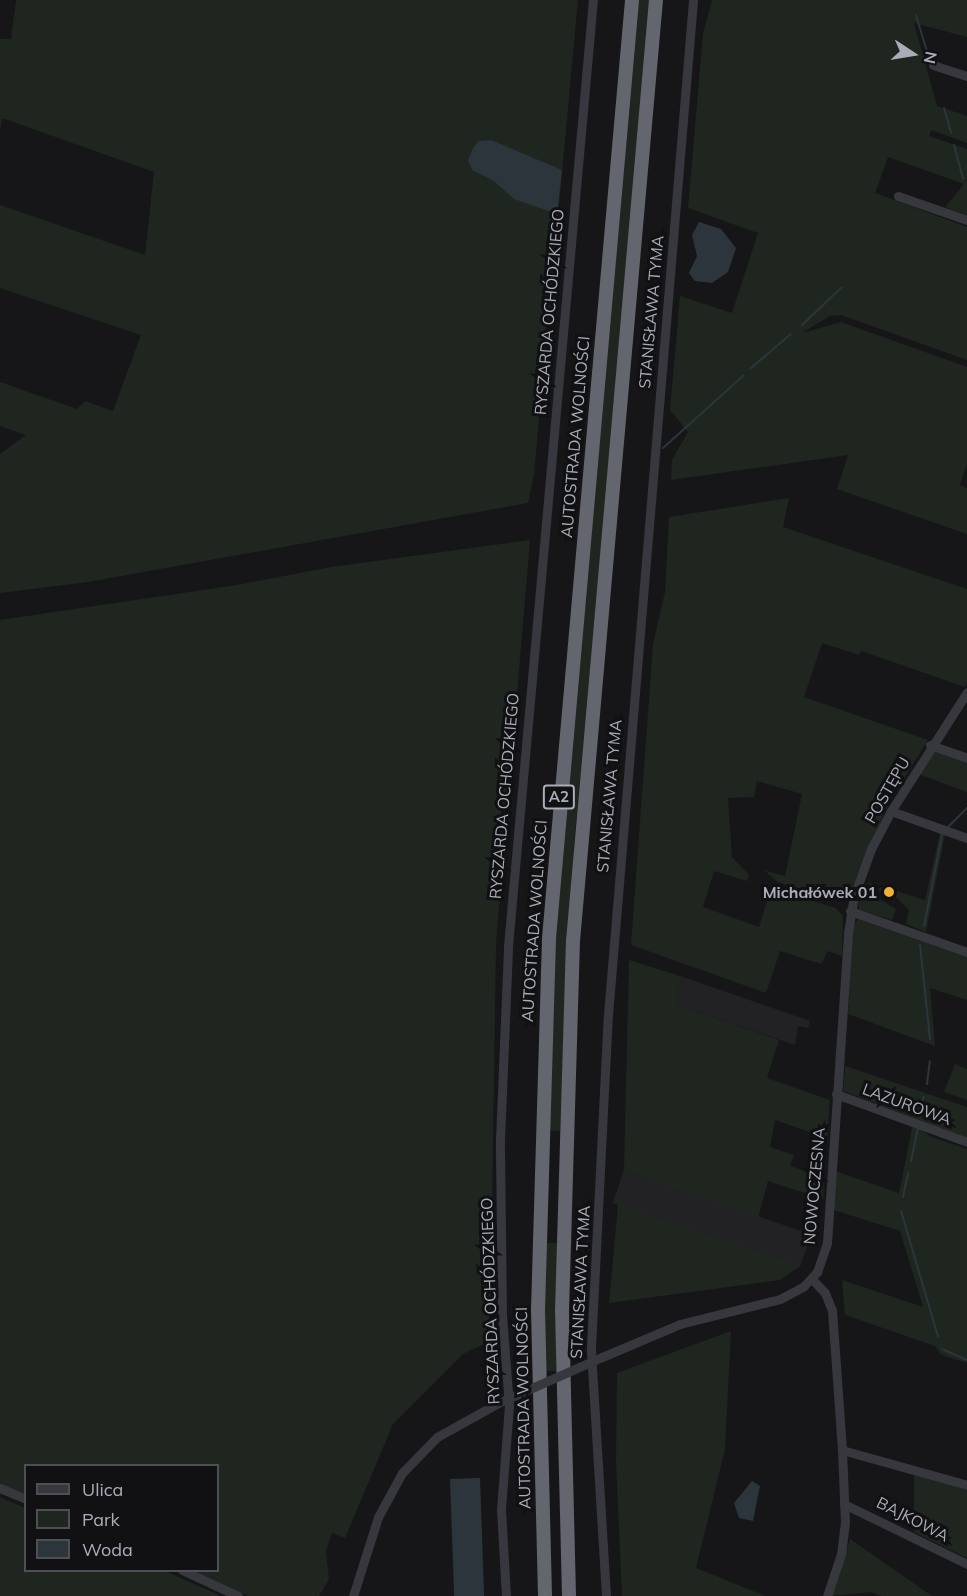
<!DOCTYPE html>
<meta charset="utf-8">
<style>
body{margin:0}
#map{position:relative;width:967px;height:1596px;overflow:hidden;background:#161618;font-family:Mulish,sans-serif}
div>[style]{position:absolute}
.built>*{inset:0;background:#222225;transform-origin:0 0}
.green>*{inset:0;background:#1e261f;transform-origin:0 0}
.water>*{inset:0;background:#2c353c;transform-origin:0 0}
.stream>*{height:2px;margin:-1px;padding:0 1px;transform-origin:1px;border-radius:1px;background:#2c353c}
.minor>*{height:9px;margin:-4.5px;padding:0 4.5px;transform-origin:4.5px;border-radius:4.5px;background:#37383d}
.highway>*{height:14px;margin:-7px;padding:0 7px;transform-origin:7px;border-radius:7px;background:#63666e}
.minor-bridge>*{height:9px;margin:-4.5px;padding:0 4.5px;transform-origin:4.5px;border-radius:4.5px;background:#37383d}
.dots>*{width:16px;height:16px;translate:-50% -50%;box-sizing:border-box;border:3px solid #111113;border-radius:50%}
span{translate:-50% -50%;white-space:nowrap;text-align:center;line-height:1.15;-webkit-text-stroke:6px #111113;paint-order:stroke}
.shield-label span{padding:2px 4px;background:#111113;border:2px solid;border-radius:4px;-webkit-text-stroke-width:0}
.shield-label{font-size:15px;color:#a8adb8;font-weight:700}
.street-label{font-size:16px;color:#a8adb8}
.poi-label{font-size:16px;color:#a8adb8;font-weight:700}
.right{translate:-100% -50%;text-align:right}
.legend{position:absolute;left:24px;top:1464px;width:195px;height:108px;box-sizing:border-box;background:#111113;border:2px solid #4d4f55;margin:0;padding:8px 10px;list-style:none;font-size:18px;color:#a8adb8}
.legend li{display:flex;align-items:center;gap:12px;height:30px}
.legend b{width:30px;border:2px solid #4d4f55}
.north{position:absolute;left:883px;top:24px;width:60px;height:60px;-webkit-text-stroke:4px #111113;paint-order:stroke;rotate:102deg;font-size:16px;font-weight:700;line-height:24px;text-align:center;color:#a8adb8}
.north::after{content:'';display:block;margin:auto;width:21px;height:27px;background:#a8adb8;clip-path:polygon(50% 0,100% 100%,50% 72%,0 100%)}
</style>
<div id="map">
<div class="built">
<div style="clip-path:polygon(683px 977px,810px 1021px,808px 1028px,798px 1026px,795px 1045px,675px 1004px)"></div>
<div style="left:624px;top:1170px;width:198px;height:35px;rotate:19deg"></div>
</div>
<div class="green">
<div style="clip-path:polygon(16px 0,578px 0,534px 474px,528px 503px,88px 582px,0 593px,0 454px,26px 435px,0 426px,0 382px,77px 409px,85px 401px,113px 411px,141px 335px,0 288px,0 205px,145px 255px,154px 172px,2px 118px,0 132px,0 39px,11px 39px)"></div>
<div style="clip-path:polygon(637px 0,650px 0,649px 24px,574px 845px,560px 1131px,546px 1130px,557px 903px)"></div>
<div style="clip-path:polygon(712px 0,967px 0,967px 37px,914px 23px,937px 106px,967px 116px,967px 143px,931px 130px,929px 136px,967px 149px,967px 215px,945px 207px,964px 184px,888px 157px,875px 193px,967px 227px,967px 360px,841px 315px,830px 316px,802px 333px,841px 322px,967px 367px,967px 463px,960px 485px,967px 488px,967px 534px,837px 489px,848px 455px,671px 480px,672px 460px,688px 432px,670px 410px,680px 296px,732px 313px,758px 233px,688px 208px,703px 34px)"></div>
<div style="clip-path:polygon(789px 498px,783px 527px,967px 589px,967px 684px,965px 687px,861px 651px,859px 655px,822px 643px,804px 697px,928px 740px,888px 804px,847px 900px,831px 900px,778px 882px,764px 870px,785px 876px,802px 794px,757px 781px,754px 797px,728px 798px,732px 857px,749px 875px,747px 881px,714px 871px,703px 907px,759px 927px,771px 888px,836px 908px,843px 916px,842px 956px,828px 951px,821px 964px,780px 951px,766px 993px,631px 945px,653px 644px,665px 592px,669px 517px)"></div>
<div style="clip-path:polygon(530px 540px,496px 943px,490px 1341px,463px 1354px,393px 1424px,345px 1538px,332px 1533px,326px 1551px,329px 1579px,319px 1596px,248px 1596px,192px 1571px,218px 1570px,218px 1466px,26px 1466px,25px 1495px,0 1484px,0 620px,237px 585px,331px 567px)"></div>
<div style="clip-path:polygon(934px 749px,967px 761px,967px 792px,918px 774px)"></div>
<div style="clip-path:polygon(940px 833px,945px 834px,926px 932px,906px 924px,909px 910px,892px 893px,875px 889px,867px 882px,925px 900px)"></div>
<div style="clip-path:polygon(864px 890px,896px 909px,892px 920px,859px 910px,858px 899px)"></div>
<div style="clip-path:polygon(858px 919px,967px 957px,967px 1000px,930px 988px,935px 1046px,848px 1014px,853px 927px)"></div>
<div style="clip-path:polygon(629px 960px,683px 977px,675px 1004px,779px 1040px,767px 1078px,830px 1100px,827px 1138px,775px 1120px,770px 1147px,794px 1155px,790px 1166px,824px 1177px,823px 1199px,768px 1181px,758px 1218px,624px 1170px)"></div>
<div style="clip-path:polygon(955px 1064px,967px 1069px,967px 1100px,944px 1092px)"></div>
<div style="clip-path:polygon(845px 1066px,967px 1107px,967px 1138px,843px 1091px)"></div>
<div style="clip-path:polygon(913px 1123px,931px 1137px,967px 1149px,967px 1363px,941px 1355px,935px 1346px,845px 1315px,842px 1280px,923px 1307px,900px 1231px,831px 1209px,835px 1171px,899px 1193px)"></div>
<div style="clip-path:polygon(618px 1204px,771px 1256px,800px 1266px,780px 1280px,609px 1303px)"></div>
<div style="left:543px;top:1243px;width:15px;height:128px"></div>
<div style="clip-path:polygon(731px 1331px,725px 1449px,696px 1568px,765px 1596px,622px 1596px,616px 1462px,617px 1373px)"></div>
<div style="clip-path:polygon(914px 1474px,967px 1490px,967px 1558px,914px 1532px)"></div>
<div style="clip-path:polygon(0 1497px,25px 1508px,26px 1570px,165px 1571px,221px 1596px,0 1596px)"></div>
<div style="clip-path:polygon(850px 1539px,932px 1596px,882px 1596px,871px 1592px,832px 1596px)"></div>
</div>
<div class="water">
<div style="clip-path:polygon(491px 140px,562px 170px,557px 214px,514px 199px,494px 181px,472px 170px,468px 160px,473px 148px,479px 141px)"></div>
<div style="clip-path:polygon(699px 222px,721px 229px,736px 248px,728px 272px,712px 283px,695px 281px,689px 273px,697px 256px,692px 235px)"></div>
<div style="left:480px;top:1478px;width:118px;height:30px;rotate:88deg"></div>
<div style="clip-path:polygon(752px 1481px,760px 1486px,753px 1521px,739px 1518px,734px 1503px)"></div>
</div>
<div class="stream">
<div style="left:916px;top:15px;width:42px;rotate:73.3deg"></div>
<div style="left:944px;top:108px;width:26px;rotate:74deg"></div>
<div style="left:954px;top:145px;width:35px;rotate:75deg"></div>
<div style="left:802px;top:325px;width:55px;rotate:-43.5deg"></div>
<div style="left:751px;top:368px;width:52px;rotate:-40.4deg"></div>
<div style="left:663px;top:448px;width:108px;rotate:-42deg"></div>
<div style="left:948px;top:827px;width:27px;rotate:-45deg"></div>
<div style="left:924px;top:926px;width:93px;rotate:-78.8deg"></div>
<div style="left:920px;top:945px;width:95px;rotate:83.9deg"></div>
<div style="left:927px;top:1084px;width:23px;rotate:-83deg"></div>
<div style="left:920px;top:1113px;width:17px;rotate:-77deg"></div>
<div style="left:911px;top:1161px;width:33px;rotate:-78deg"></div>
<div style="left:903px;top:1197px;width:25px;rotate:-78deg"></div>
<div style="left:901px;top:1211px;width:131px;rotate:73.6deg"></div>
<div style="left:942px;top:1349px;width:27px;rotate:24deg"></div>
</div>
<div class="minor">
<div style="left:933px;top:65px;width:36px;rotate:18deg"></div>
<div style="left:898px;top:196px;width:73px;rotate:19.2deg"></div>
<div style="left:930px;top:745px;width:39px;rotate:19deg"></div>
<div style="left:891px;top:811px;width:81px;rotate:19.6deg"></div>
<div style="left:850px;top:911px;width:124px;rotate:19.3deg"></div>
<div style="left:836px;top:1094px;width:140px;rotate:20.1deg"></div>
<div style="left:812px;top:1279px;width:19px;rotate:47deg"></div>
<div style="left:825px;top:1293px;width:18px;rotate:68deg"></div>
<div style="left:832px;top:1310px;width:140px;rotate:85.9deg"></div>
<div style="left:842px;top:1450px;width:72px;rotate:87.6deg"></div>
<div style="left:845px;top:1522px;width:32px;rotate:97deg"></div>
<div style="left:841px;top:1554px;width:44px;rotate:108.4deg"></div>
<div style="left:602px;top:1357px;width:85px;rotate:-22.9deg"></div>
<div style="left:680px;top:1324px;width:103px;rotate:-14deg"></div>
<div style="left:780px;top:1299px;width:26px;rotate:-28deg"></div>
<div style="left:803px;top:1287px;width:21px;rotate:-47deg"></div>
<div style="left:817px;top:1272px;width:31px;rotate:-71deg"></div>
<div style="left:827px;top:1243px;width:311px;rotate:-86.1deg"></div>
<div style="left:848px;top:933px;width:37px;rotate:-81deg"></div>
<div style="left:854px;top:896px;width:50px;rotate:-70.1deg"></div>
<div style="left:871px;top:849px;width:43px;rotate:-62.2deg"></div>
<div style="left:891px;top:811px;width:141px;rotate:-57.4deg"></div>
<div style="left:842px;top:1450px;width:130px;rotate:15.6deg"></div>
<div style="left:0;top:1488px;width:28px;rotate:23deg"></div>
<div style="left:844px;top:1504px;width:137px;rotate:26deg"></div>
<div style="left:182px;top:1570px;width:62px;rotate:24.9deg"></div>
<div style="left:353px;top:1596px;width:83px;rotate:-72.4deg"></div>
<div style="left:378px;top:1517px;width:50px;rotate:-61.4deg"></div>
<div style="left:402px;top:1473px;width:50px;rotate:-45.8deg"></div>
<div style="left:437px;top:1437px;width:70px;rotate:-29.1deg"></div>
<div style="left:506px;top:1596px;width:87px;rotate:-93.3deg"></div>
<div style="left:501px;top:1509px;width:103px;rotate:-85.6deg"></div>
<div style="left:509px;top:1406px;width:92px;rotate:-94.4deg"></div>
<div style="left:502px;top:1314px;width:174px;rotate:-90.7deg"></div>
<div style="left:500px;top:1140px;width:194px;rotate:-87.6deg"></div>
<div style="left:508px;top:946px;width:950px;rotate:-84.87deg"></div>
<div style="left:606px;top:1596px;width:248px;rotate:-93.5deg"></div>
<div style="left:591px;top:1348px;width:333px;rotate:-87.1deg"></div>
<div style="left:608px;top:1015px;width:1019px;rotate:-85.21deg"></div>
</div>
<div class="highway">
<div style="left:545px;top:1596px;width:286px;rotate:-91.4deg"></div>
<div style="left:538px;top:1310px;width:372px;rotate:-88.3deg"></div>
<div style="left:549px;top:938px;width:942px;rotate:-84.94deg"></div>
<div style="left:569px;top:1596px;width:285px;rotate:-91.4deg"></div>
<div style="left:562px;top:1311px;width:370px;rotate:-88.3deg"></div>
<div style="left:573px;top:941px;width:945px;rotate:-84.96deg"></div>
</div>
<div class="minor-bridge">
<div style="left:498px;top:1403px;width:114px;rotate:-23.9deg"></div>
</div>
<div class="dots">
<div style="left:889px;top:892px;background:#f2b134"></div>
</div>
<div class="shield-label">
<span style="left:559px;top:797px">A2</span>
</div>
<div class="street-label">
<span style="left:549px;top:312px;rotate:-85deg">RYSZARDA OCHÓDZKIEGO</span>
<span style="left:651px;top:312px;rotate:-85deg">STANISŁAWA TYMA</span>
<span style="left:575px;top:437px;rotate:-85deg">AUTOSTRADA WOLNOŚCI</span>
<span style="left:887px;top:790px;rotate:-60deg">POSTĘPU</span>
<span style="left:504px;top:796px;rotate:-85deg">RYSZARDA OCHÓDZKIEGO</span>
<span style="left:609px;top:796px;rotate:-85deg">STANISŁAWA TYMA</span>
<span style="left:534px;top:921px;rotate:-86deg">AUTOSTRADA WOLNOŚCI</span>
<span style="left:907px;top:1104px;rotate:20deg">LAZUROWA</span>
<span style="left:814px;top:1186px;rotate:-85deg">NOWOCZESNA</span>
<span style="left:580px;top:1282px;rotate:-87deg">STANISŁAWA TYMA</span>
<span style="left:490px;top:1301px;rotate:-92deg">RYSZARDA OCHÓDZKIEGO</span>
<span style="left:523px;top:1408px;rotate:-91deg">AUTOSTRADA WOLNOŚCI</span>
<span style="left:913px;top:1519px;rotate:27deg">BAJKOWA</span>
</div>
<div class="poi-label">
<span class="right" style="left:877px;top:892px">Michałówek 01</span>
</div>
<ul class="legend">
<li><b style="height:8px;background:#37383d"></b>Ulica</li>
<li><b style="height:16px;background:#1e261f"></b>Park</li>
<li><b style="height:16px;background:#2c353c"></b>Woda</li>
</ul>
<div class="north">N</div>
</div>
